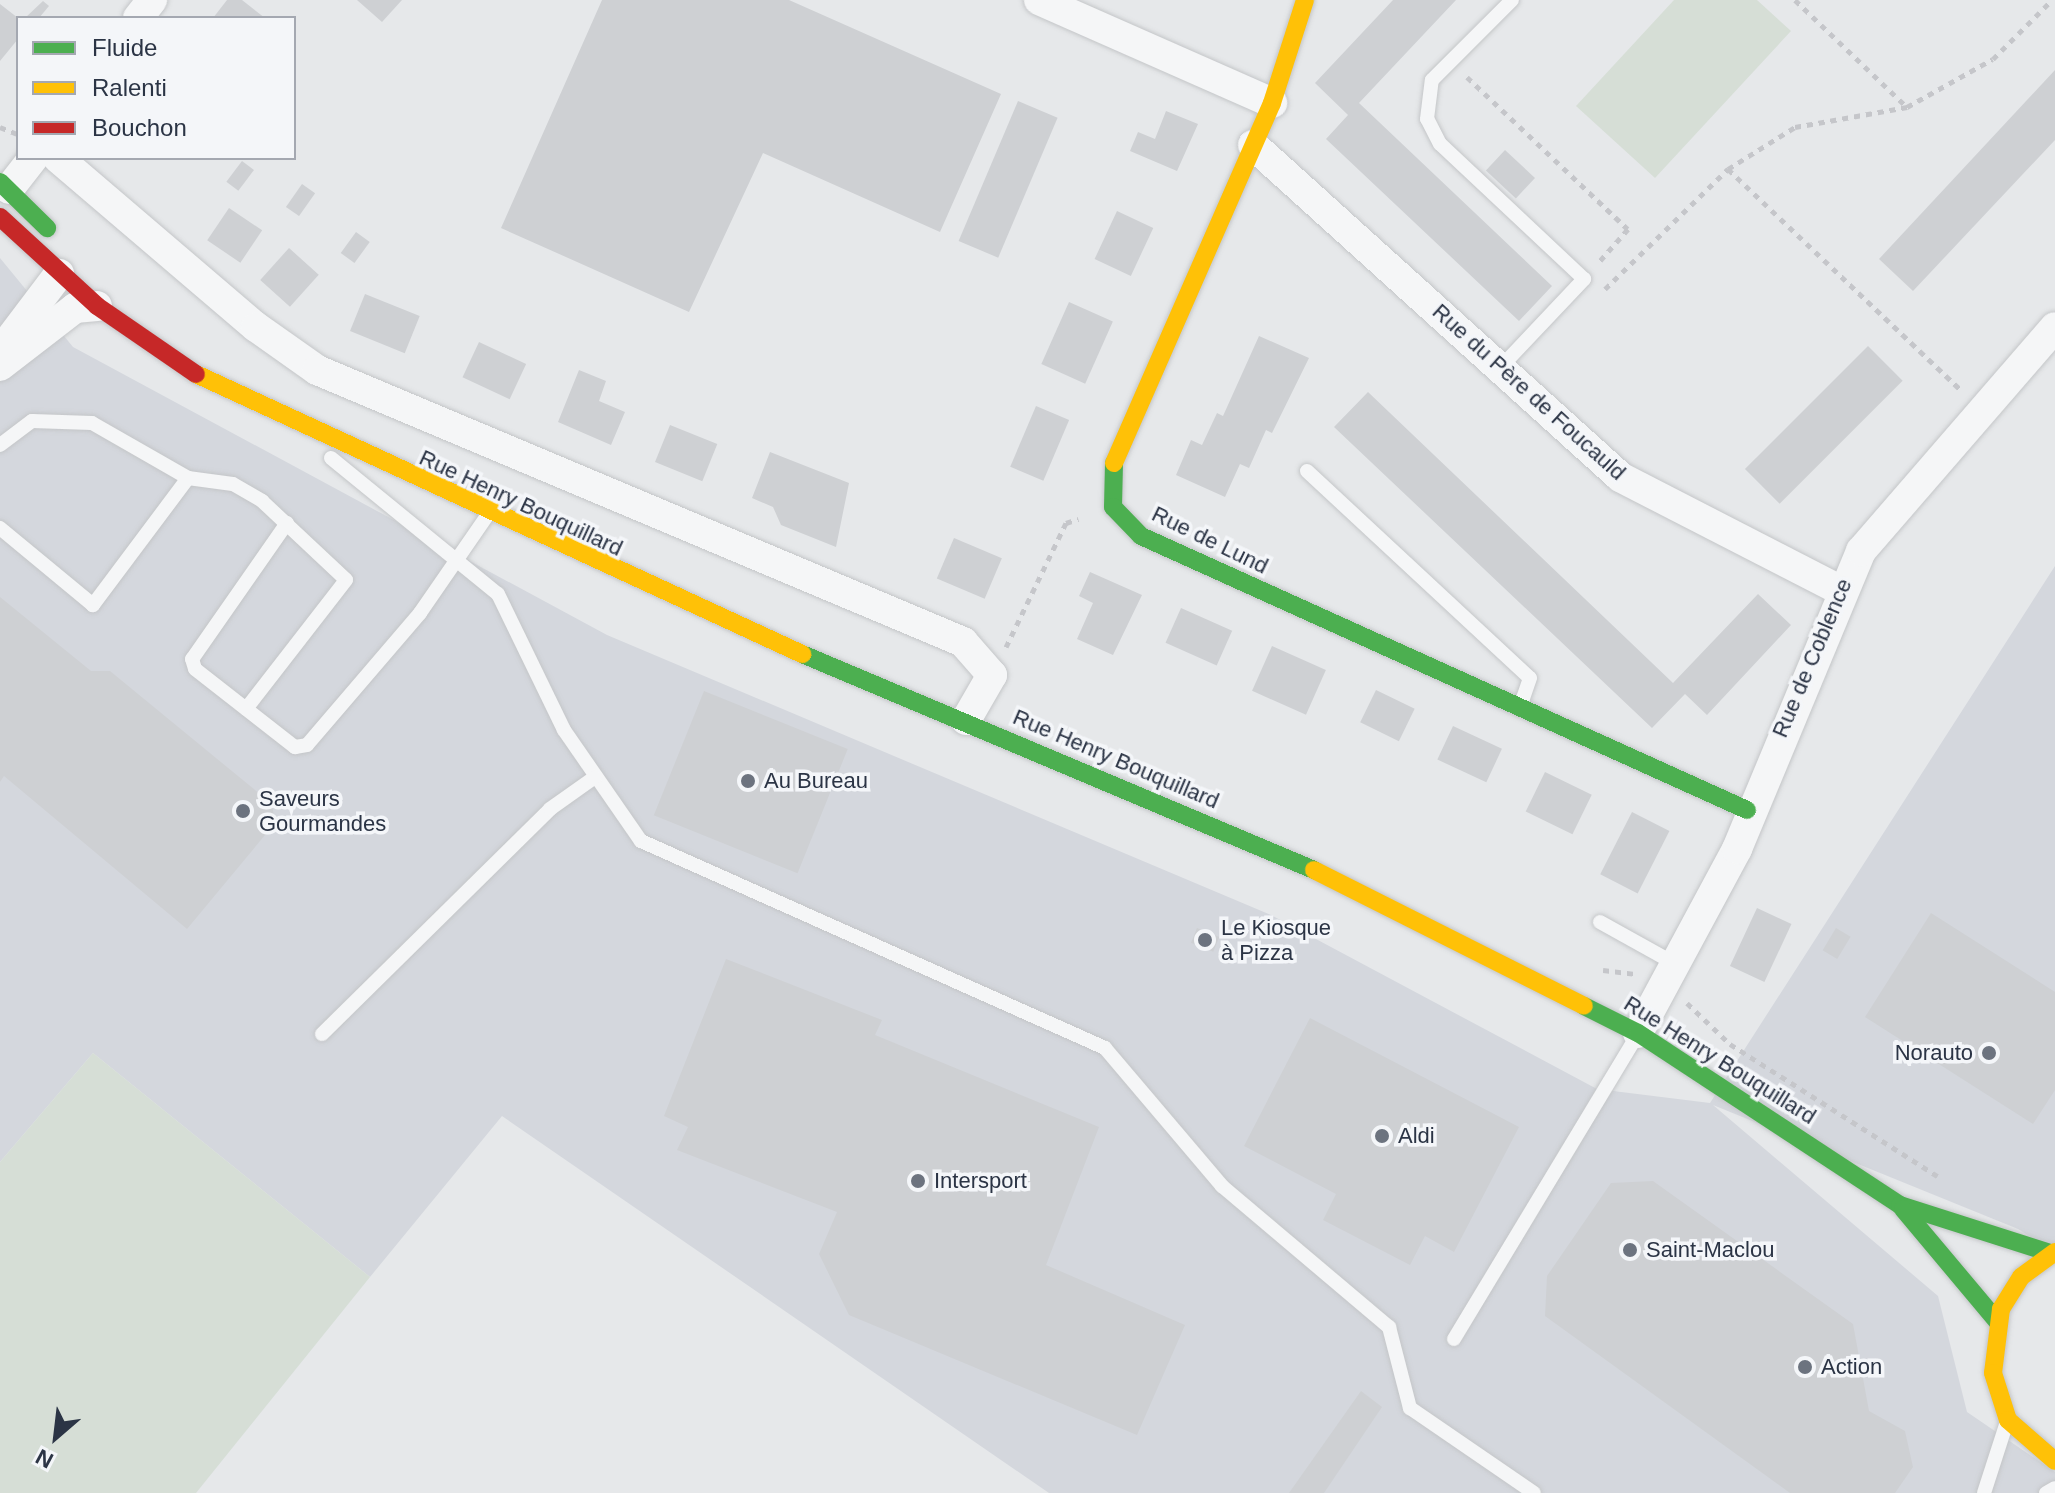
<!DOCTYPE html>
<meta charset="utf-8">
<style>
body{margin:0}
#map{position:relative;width:2055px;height:1493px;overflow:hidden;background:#e6e8ea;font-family:Helvetica,sans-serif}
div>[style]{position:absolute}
.built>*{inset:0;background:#d4d7dd}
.green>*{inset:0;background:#d6ded6}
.building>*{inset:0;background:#ced0d3;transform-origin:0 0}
.path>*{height:5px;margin-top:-2.5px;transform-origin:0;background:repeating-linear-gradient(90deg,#c5c6ca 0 6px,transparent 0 12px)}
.roads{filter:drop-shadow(0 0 2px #c4c6c8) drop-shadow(0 0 2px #c4c6c8)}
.lane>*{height:14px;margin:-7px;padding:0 7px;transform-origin:7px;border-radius:7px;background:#f5f6f7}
.street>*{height:30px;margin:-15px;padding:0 15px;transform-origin:15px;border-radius:15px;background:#f5f6f7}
.fast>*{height:18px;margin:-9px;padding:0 9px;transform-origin:9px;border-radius:9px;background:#4caf50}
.slow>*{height:18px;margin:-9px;padding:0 9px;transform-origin:9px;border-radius:9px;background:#ffc107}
.jam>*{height:18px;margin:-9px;padding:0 9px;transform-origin:9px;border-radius:9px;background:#c62828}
.dots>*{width:22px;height:22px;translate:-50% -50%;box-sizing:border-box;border:4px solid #f4f6f9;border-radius:50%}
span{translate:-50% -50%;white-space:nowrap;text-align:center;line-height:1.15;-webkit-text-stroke:7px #f4f6f9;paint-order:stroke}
.street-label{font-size:22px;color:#2b3445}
.poi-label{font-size:22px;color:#2b3445}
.left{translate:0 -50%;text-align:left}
.right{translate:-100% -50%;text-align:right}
.legend{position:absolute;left:16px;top:16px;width:280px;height:144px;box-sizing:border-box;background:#f4f6f9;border:2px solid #a4a8b1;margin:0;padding:10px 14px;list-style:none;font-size:24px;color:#2b3445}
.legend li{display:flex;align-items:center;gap:16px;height:40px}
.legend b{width:40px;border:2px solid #a4a8b1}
.north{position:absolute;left:16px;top:1397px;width:80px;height:80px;-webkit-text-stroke:6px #f4f6f9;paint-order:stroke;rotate:208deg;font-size:22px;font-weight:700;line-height:32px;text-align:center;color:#2b3445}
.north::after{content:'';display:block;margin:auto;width:28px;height:36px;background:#2b3445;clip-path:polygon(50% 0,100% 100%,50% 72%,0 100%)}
</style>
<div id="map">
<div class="built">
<div style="clip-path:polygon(0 258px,73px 347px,607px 635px,1271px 915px,1597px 1089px,1710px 1103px,2055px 566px,2055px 1252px,2018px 1229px,1713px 1105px,1938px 1296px,1967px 1412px,2055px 1472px,2055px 1493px,1049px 1493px,502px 1116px,370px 1277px,93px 1053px,0 1162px)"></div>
</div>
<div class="green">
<div style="clip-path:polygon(1674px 0,1757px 0,1791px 31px,1655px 178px,1576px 106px)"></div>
<div style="clip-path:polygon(93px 1053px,370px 1277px,196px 1493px,0 1493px,0 1162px)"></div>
</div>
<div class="building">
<div style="clip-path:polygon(227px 0,242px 0,265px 18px,213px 18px)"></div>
<div style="clip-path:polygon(357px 0,402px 0,382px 22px)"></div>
<div style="clip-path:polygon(602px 0,789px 0,1001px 94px,940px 232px,763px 153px,689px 312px,501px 228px)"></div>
<div style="clip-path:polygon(1393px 0,1456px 0,1359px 103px,1552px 286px,1519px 321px,1326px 139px,1348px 115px,1315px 83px)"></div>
<div style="clip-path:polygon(43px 1px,49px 6px,39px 18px,25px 18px)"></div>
<div style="clip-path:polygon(0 4px,18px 18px,18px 39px,0 61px)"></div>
<div style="clip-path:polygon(2055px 70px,2055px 140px,1913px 291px,1879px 259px)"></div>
<div style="left:1018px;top:101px;width:43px;height:152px;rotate:23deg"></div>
<div style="clip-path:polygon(1166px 111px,1198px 124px,1177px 171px,1130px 151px,1138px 132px,1155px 139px)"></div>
<div style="left:1505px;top:150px;width:41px;height:28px;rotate:43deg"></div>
<div style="left:242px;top:161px;width:15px;height:26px;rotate:37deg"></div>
<div style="left:302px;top:184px;width:16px;height:28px;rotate:35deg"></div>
<div style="left:229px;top:208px;width:40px;height:39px;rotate:34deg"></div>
<div style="left:1117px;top:211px;width:40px;height:53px;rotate:25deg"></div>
<div style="left:356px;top:232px;width:17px;height:26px;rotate:36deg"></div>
<div style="left:289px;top:248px;width:40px;height:43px;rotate:42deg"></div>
<div style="left:365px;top:294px;width:59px;height:40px;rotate:22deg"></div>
<div style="left:1069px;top:302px;width:48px;height:68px;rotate:24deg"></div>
<div style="clip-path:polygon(1259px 336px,1309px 358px,1272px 433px,1266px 430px,1249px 468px,1240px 464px,1225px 497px,1176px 475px,1191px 440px,1202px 445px,1217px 413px,1223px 416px)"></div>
<div style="left:479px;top:342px;width:52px;height:39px;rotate:25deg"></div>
<div style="left:1868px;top:346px;width:49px;height:174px;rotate:45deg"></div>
<div style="clip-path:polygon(579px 370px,606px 381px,599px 401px,625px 412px,611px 445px,558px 422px)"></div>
<div style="clip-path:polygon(1368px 392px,1673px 683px,1758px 594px,1791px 625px,1707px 715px,1685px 694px,1652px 728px,1334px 427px)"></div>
<div style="left:1036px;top:406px;width:36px;height:66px;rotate:23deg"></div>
<div style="left:670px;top:425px;width:51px;height:40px;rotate:22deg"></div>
<div style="clip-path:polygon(770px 452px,849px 483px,836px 547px,781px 525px,773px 507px,752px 498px)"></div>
<div style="left:954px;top:538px;width:52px;height:44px;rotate:23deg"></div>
<div style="clip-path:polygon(1090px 572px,1142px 595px,1113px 655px,1077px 639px,1093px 603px,1079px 596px)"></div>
<div style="clip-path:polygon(0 597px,91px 671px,110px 671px,272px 804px,275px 823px,187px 929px,4px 776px,0 782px)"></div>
<div style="left:1181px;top:608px;width:56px;height:38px;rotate:24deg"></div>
<div style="left:1272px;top:646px;width:59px;height:49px;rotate:24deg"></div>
<div style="left:1376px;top:690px;width:43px;height:36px;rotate:26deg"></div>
<div style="left:704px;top:691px;width:155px;height:134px;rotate:22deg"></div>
<div style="left:1453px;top:726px;width:54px;height:37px;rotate:25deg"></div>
<div style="left:1545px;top:772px;width:52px;height:44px;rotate:26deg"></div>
<div style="left:1632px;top:812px;width:42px;height:70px;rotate:27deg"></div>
<div style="left:1757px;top:908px;width:38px;height:64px;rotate:25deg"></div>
<div style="clip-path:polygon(1931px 913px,2055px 992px,2055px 1090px,2033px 1124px,1865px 1017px)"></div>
<div style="left:1197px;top:928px;width:24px;height:16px;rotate:22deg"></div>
<div style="left:1836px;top:928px;width:17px;height:26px;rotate:31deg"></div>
<div style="clip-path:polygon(726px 959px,882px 1020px,875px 1035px,1099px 1127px,1046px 1265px,1185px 1325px,1137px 1435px,849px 1315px,819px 1254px,837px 1212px,677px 1150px,688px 1127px,664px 1116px)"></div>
<div style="clip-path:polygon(1310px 1018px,1519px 1127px,1454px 1252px,1425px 1236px,1410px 1265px,1323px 1220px,1336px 1194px,1244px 1146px)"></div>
<div style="clip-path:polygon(1653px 1181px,1853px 1324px,1869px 1411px,1905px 1431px,1913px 1467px,1895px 1493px,1790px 1493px,1545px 1316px,1547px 1276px,1611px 1183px)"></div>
<div style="clip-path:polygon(1361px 1391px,1382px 1407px,1324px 1493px,1289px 1493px)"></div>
</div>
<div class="path">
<div style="left:1795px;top:0;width:153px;rotate:43.7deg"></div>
<div style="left:1467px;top:77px;width:221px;rotate:43.4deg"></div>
<div style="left:1628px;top:229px;width:45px;rotate:131.4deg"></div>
<div style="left:0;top:127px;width:18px;rotate:22deg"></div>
<div style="left:1728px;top:169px;width:323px;rotate:43.5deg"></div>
<div style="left:1605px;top:289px;width:172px;rotate:-44.3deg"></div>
<div style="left:1728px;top:169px;width:79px;rotate:-32.1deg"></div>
<div style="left:1795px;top:127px;width:114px;rotate:-10.1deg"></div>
<div style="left:1907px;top:107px;width:98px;rotate:-29.2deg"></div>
<div style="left:1993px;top:59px;width:83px;rotate:-45deg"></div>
<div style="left:1006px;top:647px;width:138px;rotate:-64.2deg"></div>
<div style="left:1066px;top:523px;width:13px;rotate:-18deg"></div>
<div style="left:1603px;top:970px;width:34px;rotate:7deg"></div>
<div style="left:1687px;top:1003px;width:59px;rotate:43.6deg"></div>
<div style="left:1730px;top:1044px;width:246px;rotate:32.5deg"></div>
</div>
<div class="roads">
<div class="lane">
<div style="left:1499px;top:369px;width:124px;rotate:-46.6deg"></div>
<div style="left:1584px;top:279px;width:197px;rotate:-136.8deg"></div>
<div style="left:1440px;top:144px;width:28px;rotate:-117deg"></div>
<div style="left:1427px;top:119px;width:39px;rotate:-83deg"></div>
<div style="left:1432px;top:80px;width:113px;rotate:-45deg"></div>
<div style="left:0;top:445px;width:40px;rotate:-37deg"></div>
<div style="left:32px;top:421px;width:60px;rotate:1.9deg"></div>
<div style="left:92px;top:423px;width:111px;rotate:29.8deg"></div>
<div style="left:188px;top:478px;width:159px;rotate:126.8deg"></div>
<div style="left:93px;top:605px;width:121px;rotate:-140.4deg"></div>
<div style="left:331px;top:458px;width:215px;rotate:39.2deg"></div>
<div style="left:498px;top:594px;width:151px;rotate:64.1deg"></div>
<div style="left:564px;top:730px;width:135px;rotate:55.3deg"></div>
<div style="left:641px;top:841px;width:508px;rotate:24.04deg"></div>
<div style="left:1105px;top:1048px;width:181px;rotate:49.7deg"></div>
<div style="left:1222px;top:1186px;width:219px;rotate:40.2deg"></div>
<div style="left:1389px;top:1327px;width:84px;rotate:75.5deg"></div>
<div style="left:1410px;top:1408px;width:150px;rotate:34.4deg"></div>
<div style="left:1307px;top:471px;width:304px;rotate:42.9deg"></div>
<div style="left:1530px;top:678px;width:28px;rotate:109deg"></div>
<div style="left:188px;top:478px;width:45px;rotate:7.6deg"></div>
<div style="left:233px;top:484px;width:34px;rotate:30deg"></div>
<div style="left:262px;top:501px;width:115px;rotate:43.2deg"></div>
<div style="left:346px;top:580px;width:163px;rotate:127.8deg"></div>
<div style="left:287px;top:523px;width:166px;rotate:124.9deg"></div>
<div style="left:192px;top:659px;width:10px;rotate:73deg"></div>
<div style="left:195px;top:669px;width:127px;rotate:38deg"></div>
<div style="left:295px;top:747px;width:12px;rotate:-9deg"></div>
<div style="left:307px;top:745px;width:174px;rotate:-49.4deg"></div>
<div style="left:420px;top:613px;width:118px;rotate:-55.4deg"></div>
<div style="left:1600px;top:922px;width:90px;rotate:29.1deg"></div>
<div style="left:322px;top:1034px;width:320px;rotate:-44.6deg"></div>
<div style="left:550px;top:809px;width:55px;rotate:-35.4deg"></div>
<div style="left:1454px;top:1339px;width:353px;rotate:-58.9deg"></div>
<div style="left:1984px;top:1493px;width:71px;rotate:-72.1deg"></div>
<div style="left:2046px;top:1493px;width:10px;rotate:-29deg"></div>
</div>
<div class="street">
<div style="left:1039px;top:0;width:255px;rotate:23.8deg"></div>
<div style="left:138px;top:18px;width:23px;rotate:-52deg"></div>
<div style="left:1253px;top:145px;width:495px;rotate:42.1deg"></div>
<div style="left:1620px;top:477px;width:247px;rotate:27.2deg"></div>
<div style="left:58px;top:158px;width:260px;rotate:40.5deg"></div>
<div style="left:256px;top:327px;width:75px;rotate:35.2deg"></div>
<div style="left:317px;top:370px;width:701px;rotate:22.83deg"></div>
<div style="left:963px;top:642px;width:44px;rotate:48.7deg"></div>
<div style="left:992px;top:675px;width:52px;rotate:120deg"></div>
<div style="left:9px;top:189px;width:39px;rotate:-52deg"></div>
<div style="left:0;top:352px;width:98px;rotate:-52.9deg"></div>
<div style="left:0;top:366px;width:95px;rotate:-37.7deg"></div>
<div style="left:75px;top:308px;width:22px;rotate:-5deg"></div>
<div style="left:1638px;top:1033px;width:209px;rotate:-61.7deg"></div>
<div style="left:1737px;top:849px;width:323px;rotate:-67.4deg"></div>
<div style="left:1861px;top:551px;width:296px;rotate:-49.1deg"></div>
</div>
<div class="fast">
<div style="left:0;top:182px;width:66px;rotate:44.4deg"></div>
<div style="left:1114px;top:463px;width:44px;rotate:91.3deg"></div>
<div style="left:1113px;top:507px;width:40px;rotate:46deg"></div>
<div style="left:1141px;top:536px;width:665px;rotate:24.33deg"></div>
<div style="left:802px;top:654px;width:556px;rotate:22.87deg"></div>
<div style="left:1584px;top:1006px;width:60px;rotate:26.6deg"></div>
<div style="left:1638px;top:1033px;width:313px;rotate:33.3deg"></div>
<div style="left:1900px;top:1205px;width:157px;rotate:17.7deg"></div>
<div style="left:1903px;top:1209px;width:146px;rotate:50deg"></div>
</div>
<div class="slow">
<div style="left:196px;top:374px;width:668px;rotate:24.8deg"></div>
<div style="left:1114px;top:463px;width:393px;rotate:-66.3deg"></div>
<div style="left:1272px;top:103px;width:108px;rotate:-72.2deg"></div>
<div style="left:1314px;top:870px;width:302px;rotate:26.7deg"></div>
<div style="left:2055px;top:1252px;width:42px;rotate:143.7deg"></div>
<div style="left:2021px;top:1277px;width:38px;rotate:122deg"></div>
<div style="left:2001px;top:1309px;width:64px;rotate:97.1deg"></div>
<div style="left:1993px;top:1373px;width:49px;rotate:72.3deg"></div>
<div style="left:2008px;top:1420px;width:62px;rotate:41.1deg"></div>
</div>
<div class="jam">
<div style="left:0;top:217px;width:132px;rotate:42.5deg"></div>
<div style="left:97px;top:306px;width:120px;rotate:34.5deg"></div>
</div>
</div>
<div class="dots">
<div style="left:748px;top:781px;background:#6c737f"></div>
<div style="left:243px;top:811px;background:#6c737f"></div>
<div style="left:1205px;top:940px;background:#6c737f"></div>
<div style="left:1989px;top:1053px;background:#6c737f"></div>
<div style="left:1382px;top:1136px;background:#6c737f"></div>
<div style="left:918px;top:1181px;background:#6c737f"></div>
<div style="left:1630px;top:1250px;background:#6c737f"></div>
<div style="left:1805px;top:1367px;background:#6c737f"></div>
</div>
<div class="street-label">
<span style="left:1529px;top:392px;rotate:42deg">Rue du Père de Foucauld</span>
<span style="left:521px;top:503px;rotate:25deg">Rue Henry Bouquillard</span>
<span style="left:1210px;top:540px;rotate:26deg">Rue de Lund</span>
<span style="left:1812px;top:658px;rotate:-67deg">Rue de Coblence</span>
<span style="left:1116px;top:759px;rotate:23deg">Rue Henry Bouquillard</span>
<span style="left:1720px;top:1060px;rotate:32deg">Rue Henry Bouquillard</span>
</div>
<div class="poi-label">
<span class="left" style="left:764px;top:781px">Au Bureau</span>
<span class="left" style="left:259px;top:811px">Saveurs<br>Gourmandes</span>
<span class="left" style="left:1221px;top:940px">Le Kiosque<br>à Pizza</span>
<span class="right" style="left:1973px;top:1053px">Norauto</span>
<span class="left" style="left:1398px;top:1136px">Aldi</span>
<span class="left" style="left:934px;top:1181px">Intersport</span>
<span class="left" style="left:1646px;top:1250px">Saint-Maclou</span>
<span class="left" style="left:1821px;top:1367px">Action</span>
</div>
<ul class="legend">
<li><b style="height:10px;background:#4caf50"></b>Fluide</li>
<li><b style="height:10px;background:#ffc107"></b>Ralenti</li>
<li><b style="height:10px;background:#c62828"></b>Bouchon</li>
</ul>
<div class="north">N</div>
</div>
